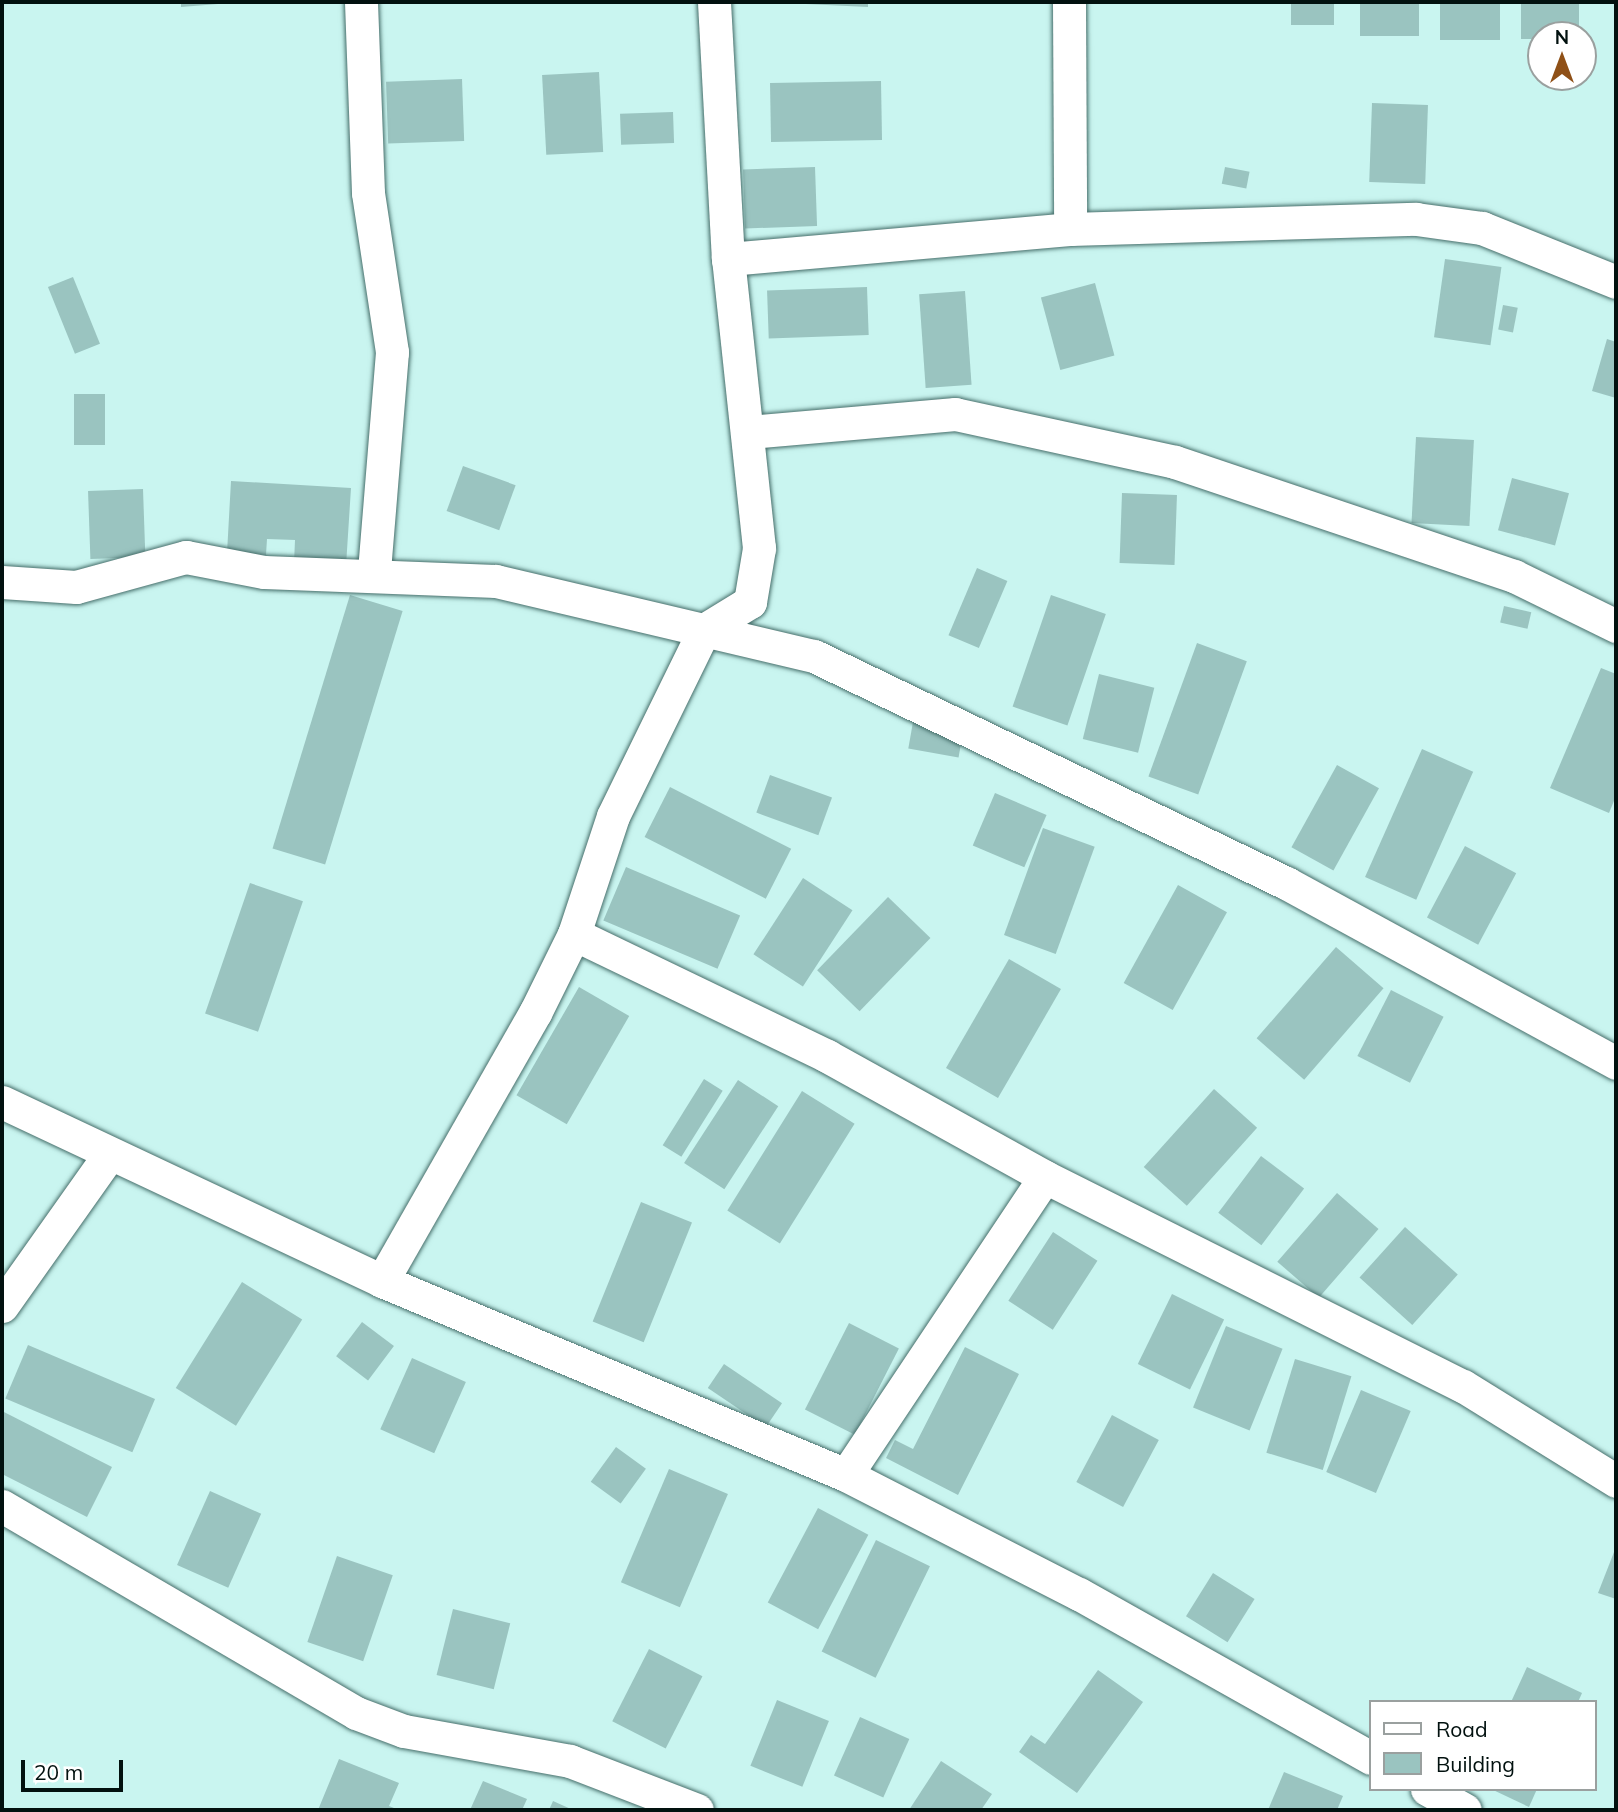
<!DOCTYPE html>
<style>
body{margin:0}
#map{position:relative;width:1618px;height:1812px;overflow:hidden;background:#c9f5f0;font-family:Mulish,sans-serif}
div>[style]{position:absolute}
.building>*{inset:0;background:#9ac4c0;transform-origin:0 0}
.roads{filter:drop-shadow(0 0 2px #466e6a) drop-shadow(0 0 2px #466e6a)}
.minor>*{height:33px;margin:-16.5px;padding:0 16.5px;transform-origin:16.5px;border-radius:16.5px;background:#fff}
span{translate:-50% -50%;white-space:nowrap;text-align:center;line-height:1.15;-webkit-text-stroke:5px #fff;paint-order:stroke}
.frame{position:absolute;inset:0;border:4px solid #02110f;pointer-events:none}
.legend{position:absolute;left:1369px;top:1700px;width:228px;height:91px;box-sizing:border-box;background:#fff;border:2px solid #9aa09f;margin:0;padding:9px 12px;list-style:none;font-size:21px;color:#02110f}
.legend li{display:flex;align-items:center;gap:14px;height:35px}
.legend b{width:35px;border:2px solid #9aa09f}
.north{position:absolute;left:1527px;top:21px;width:70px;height:70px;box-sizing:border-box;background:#fff;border:2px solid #9aa09f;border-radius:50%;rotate:0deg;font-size:19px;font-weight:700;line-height:28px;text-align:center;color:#02110f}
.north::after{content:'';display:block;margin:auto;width:24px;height:32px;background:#8f5017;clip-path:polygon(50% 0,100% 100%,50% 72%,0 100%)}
.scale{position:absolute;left:21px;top:1760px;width:102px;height:32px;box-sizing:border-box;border:4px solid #02110f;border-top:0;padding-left:9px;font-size:21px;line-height:24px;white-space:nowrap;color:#02110f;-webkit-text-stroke:5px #fff;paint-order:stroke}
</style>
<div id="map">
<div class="building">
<div style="clip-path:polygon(181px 2px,218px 2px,218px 4px,181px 7px)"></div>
<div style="clip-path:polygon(764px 2px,868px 2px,868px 7px)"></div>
<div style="left:1291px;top:2px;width:43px;height:23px"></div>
<div style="left:1360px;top:2px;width:59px;height:34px"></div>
<div style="left:1440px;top:2px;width:60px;height:38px"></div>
<div style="left:1521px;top:2px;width:58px;height:37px"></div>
<div style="left:599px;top:72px;width:80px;height:57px;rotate:87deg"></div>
<div style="left:462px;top:79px;width:62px;height:76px;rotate:88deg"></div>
<div style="left:881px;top:81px;width:59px;height:111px;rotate:89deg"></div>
<div style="left:1372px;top:103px;width:56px;height:79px;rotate:2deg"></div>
<div style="left:673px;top:112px;width:31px;height:53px;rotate:88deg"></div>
<div style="left:815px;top:167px;width:59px;height:72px;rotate:88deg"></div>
<div style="left:1225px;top:167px;width:25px;height:17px;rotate:11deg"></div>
<div style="left:1445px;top:259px;width:57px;height:79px;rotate:8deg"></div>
<div style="left:73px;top:277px;width:72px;height:27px;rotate:68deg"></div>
<div style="left:1095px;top:283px;width:75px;height:56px;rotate:75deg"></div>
<div style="left:867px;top:287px;width:48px;height:100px;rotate:88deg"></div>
<div style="left:965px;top:291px;width:94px;height:46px;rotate:86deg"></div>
<div style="left:1503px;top:305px;width:15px;height:25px;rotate:11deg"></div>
<div style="clip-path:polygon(1607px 339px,1616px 342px,1616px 398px,1592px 391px)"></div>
<div style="left:74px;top:394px;width:31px;height:51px"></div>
<div style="left:1416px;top:437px;width:58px;height:86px;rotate:3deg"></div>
<div style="left:463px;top:466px;width:56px;height:48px;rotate:20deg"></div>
<div style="left:1512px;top:478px;width:59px;height:54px;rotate:15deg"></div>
<div style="clip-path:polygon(231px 481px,351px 488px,346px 566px,294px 563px,295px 540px,267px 539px,266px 555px,227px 553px)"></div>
<div style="left:143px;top:489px;width:68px;height:55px;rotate:88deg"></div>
<div style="left:1122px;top:493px;width:55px;height:70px;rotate:2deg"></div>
<div style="left:977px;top:568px;width:33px;height:73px;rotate:23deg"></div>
<div style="left:350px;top:595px;width:55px;height:265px;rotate:17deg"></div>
<div style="left:1051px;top:595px;width:58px;height:118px;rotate:19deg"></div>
<div style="left:1504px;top:606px;width:28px;height:17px;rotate:13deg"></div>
<div style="left:1197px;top:643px;width:53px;height:142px;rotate:20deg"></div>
<div style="clip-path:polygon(1601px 668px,1616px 674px,1616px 796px,1609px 813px,1550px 788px)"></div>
<div style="left:1099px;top:674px;width:57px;height:67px;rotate:14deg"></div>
<div style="left:913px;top:722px;width:51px;height:27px;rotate:10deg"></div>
<div style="left:1422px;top:749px;width:56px;height:140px;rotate:24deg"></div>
<div style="left:1337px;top:765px;width:48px;height:94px;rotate:29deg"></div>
<div style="left:770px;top:775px;width:66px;height:40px;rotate:20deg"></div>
<div style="left:670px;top:787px;width:136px;height:56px;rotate:27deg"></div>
<div style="left:995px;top:793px;width:56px;height:57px;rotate:23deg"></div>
<div style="left:1043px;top:828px;width:55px;height:114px;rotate:20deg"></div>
<div style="left:1465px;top:846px;width:58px;height:81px;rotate:28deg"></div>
<div style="left:626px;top:867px;width:124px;height:58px;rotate:23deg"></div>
<div style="left:803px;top:878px;width:59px;height:91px;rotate:33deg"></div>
<div style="left:250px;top:883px;width:56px;height:138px;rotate:19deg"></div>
<div style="left:1178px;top:885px;width:56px;height:112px;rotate:29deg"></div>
<div style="left:888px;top:897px;width:59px;height:102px;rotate:44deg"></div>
<div style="left:1336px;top:947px;width:63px;height:121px;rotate:41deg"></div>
<div style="left:1009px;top:959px;width:60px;height:126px;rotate:30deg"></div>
<div style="left:579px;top:987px;width:58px;height:125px;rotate:30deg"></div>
<div style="left:1391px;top:990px;width:59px;height:74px;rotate:27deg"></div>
<div style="left:704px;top:1079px;width:22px;height:78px;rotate:32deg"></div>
<div style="left:738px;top:1080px;width:48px;height:99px;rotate:33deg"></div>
<div style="left:1214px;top:1089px;width:58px;height:105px;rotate:42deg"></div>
<div style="left:802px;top:1091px;width:62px;height:141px;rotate:32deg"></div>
<div style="left:1261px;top:1156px;width:54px;height:71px;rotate:37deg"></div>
<div style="left:1337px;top:1193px;width:55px;height:91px;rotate:41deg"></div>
<div style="left:641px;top:1202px;width:55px;height:129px;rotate:22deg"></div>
<div style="left:1405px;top:1227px;width:71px;height:68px;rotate:42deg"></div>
<div style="left:1053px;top:1232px;width:53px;height:82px;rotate:33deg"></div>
<div style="left:242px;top:1282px;width:71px;height:125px;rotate:32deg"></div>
<div style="left:1172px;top:1294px;width:58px;height:78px;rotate:26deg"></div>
<div style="left:362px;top:1322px;width:40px;height:43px;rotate:37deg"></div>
<div style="left:849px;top:1323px;width:56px;height:97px;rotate:27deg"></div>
<div style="left:1226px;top:1326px;width:61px;height:88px;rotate:22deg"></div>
<div style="left:28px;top:1345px;width:138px;height:58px;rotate:23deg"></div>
<div style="clip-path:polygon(965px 1347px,1019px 1374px,958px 1495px,886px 1458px,895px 1440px,913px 1449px)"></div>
<div style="left:412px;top:1358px;width:59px;height:78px;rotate:24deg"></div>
<div style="left:1295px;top:1359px;width:59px;height:98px;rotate:17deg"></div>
<div style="left:724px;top:1364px;width:70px;height:29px;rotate:34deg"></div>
<div style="left:1361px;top:1390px;width:54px;height:89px;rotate:23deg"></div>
<div style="clip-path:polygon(2px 1411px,112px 1467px,87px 1517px,2px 1474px)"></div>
<div style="left:1112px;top:1415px;width:53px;height:76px;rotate:28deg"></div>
<div style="left:616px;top:1447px;width:37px;height:43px;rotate:36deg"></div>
<div style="left:669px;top:1469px;width:64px;height:123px;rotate:23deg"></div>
<div style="left:210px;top:1491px;width:56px;height:81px;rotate:24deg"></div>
<div style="left:818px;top:1508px;width:57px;height:107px;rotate:28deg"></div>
<div style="left:876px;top:1540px;width:60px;height:124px;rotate:26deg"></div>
<div style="clip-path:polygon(1616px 1547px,1616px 1599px,1598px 1593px)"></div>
<div style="left:337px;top:1556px;width:59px;height:91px;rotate:19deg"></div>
<div style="left:1213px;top:1573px;width:49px;height:51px;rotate:32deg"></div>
<div style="left:453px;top:1609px;width:59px;height:68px;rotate:14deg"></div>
<div style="left:649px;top:1649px;width:60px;height:81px;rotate:27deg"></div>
<div style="clip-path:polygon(1527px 1667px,1582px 1693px,1578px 1702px,1511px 1702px)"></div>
<div style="clip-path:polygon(1098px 1670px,1143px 1702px,1077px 1793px,1019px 1752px,1031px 1735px,1045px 1744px)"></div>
<div style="left:777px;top:1700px;width:56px;height:71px;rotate:22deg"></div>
<div style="left:860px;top:1717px;width:54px;height:64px;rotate:24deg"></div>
<div style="clip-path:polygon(339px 1759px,399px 1783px,389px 1806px,399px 1810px,318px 1810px)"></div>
<div style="clip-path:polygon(941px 1761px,992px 1794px,981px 1810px,909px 1810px)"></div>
<div style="clip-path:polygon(1284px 1772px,1343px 1796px,1337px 1810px,1268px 1810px)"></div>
<div style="clip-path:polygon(483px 1781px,527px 1799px,522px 1810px,470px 1810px)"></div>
<div style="clip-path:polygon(1491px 1789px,1537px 1789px,1529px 1807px)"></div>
<div style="clip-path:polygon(553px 1801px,573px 1810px,549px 1810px)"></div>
</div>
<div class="roads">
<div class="minor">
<div style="left:361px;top:2px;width:191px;rotate:87.9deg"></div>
<div style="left:368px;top:193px;width:161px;rotate:81.4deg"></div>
<div style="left:392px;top:352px;width:221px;rotate:94.7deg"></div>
<div style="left:714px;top:2px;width:257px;rotate:86.9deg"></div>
<div style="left:1069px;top:2px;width:227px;rotate:89.7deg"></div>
<div style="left:749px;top:432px;width:207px;rotate:-5deg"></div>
<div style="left:955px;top:414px;width:225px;rotate:12.3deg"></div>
<div style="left:1175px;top:462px;width:358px;rotate:18.6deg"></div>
<div style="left:1514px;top:576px;width:114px;rotate:26.1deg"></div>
<div style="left:2px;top:582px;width:74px;rotate:3.9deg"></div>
<div style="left:76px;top:587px;width:114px;rotate:-15.3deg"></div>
<div style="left:186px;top:557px;width:79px;rotate:10.9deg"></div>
<div style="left:264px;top:572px;width:232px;rotate:2.2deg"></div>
<div style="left:496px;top:581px;width:327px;rotate:13.3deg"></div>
<div style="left:814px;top:656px;width:524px;rotate:25.68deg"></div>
<div style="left:1286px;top:883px;width:376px;rotate:28.6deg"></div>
<div style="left:574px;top:934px;width:281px;rotate:25.7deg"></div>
<div style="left:827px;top:1056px;width:249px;rotate:29deg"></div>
<div style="left:1045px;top:1177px;width:467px;rotate:26.6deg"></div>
<div style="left:1463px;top:1386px;width:180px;rotate:31.8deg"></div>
<div style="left:2px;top:1102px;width:420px;rotate:25.2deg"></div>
<div style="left:382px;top:1281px;width:503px;rotate:22.69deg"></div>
<div style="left:846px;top:1475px;width:262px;rotate:27.1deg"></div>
<div style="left:1079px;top:1594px;width:335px;rotate:29.3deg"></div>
<div style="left:382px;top:1281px;width:309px;rotate:-60.3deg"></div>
<div style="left:535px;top:1013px;width:88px;rotate:-63.7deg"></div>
<div style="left:574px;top:934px;width:124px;rotate:-71.7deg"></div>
<div style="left:613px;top:816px;width:207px;rotate:-63.9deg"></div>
<div style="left:704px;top:630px;width:54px;rotate:-31.3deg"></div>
<div style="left:750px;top:602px;width:55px;rotate:-80.5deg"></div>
<div style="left:759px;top:548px;width:291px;rotate:-96.1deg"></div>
<div style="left:728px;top:259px;width:343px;rotate:-5deg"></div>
<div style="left:1070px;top:229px;width:346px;rotate:-1.7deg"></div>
<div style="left:1416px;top:219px;width:67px;rotate:7.8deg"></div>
<div style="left:1482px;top:228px;width:144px;rotate:21.9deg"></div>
<div style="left:2px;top:1306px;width:185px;rotate:-54.7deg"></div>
<div style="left:846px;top:1475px;width:358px;rotate:-56.3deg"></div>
<div style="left:2px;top:1506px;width:410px;rotate:30.3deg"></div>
<div style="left:356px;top:1713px;width:51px;rotate:20.6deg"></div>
<div style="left:404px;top:1731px;width:169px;rotate:10.2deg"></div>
<div style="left:570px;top:1761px;width:136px;rotate:21.1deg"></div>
<div style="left:1427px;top:1789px;width:43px;rotate:28.9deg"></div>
</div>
</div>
<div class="frame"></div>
<ul class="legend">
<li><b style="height:9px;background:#fff"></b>Road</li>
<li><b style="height:19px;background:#9ac4c0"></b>Building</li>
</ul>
<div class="north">N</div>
<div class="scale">20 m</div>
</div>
